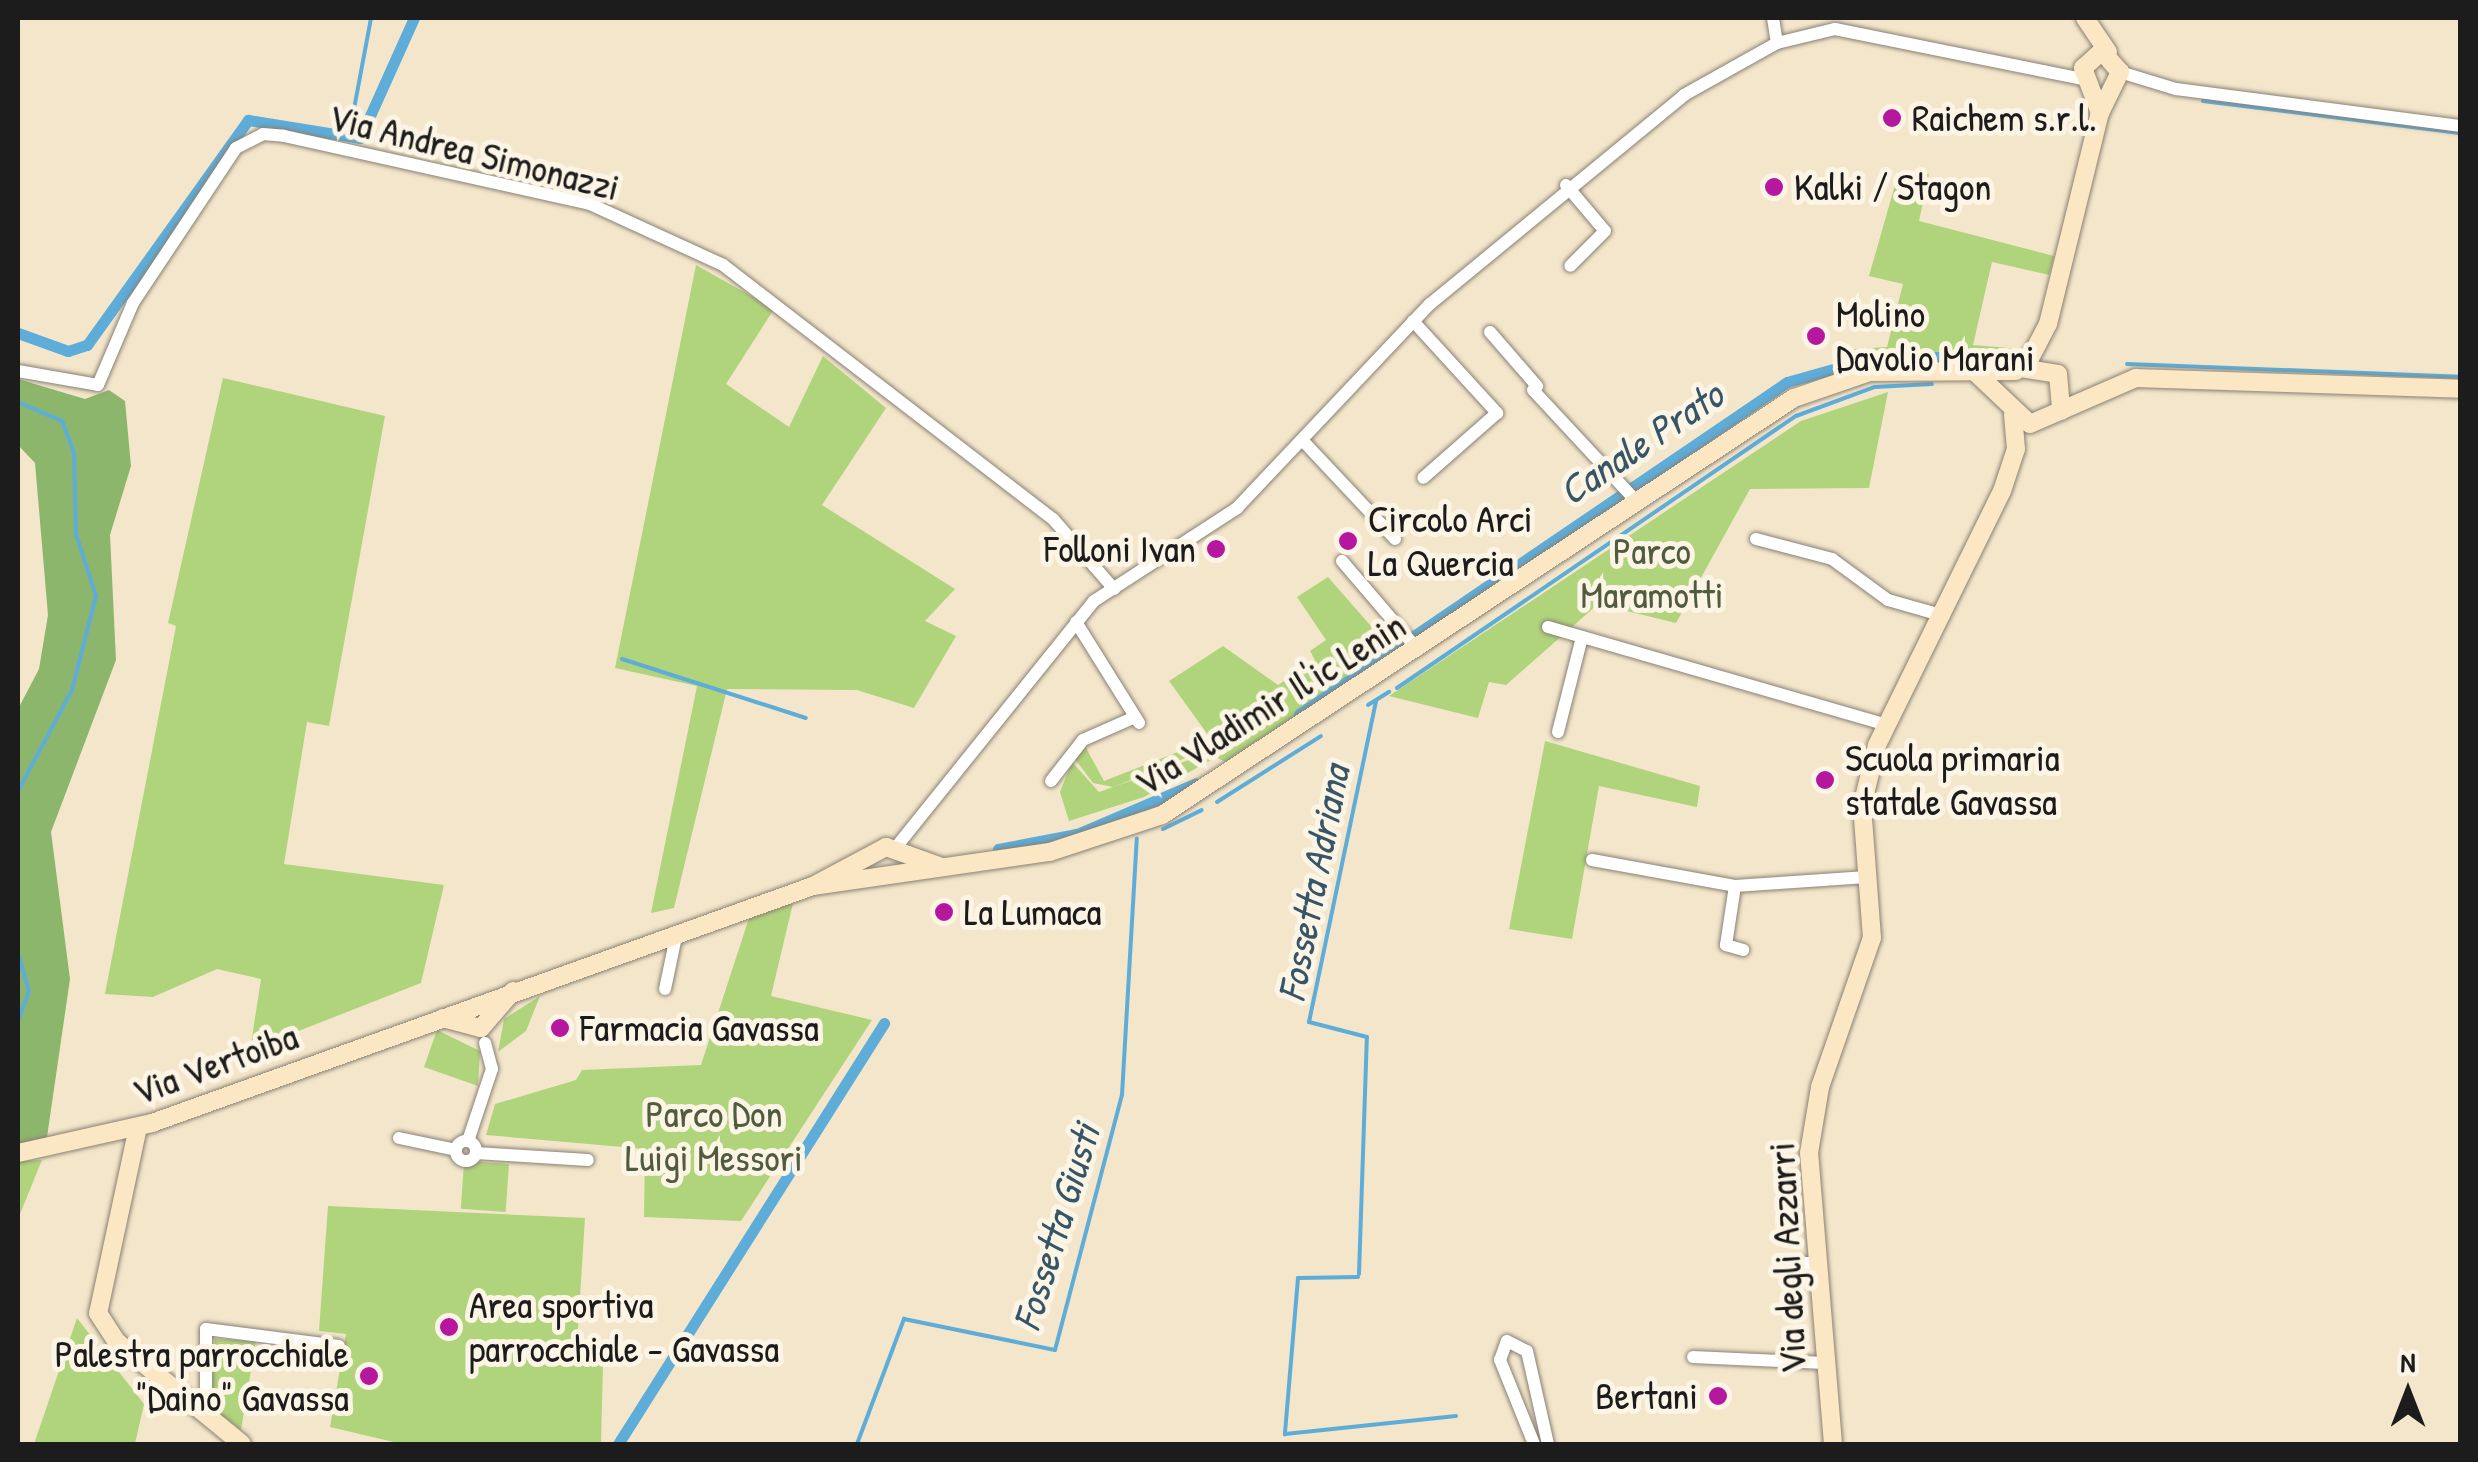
<!DOCTYPE html>
<style>
body{margin:0}
#map{position:relative;width:2478px;height:1462px;overflow:hidden;background:#f4e6cb;font-family:"Patrick Hand",sans-serif}
div>[style]{position:absolute}
.green>*{inset:0;background:#b0d47c;transform-origin:0 0}
.forest>*{inset:0;background:#8cb66c}
.stream>*{height:4px;margin:-2px;padding:0 2px;transform-origin:2px;border-radius:2px;background:#5eacd8}
.canal>*{height:11px;margin:-5.5px;padding:0 5.5px;transform-origin:5.5px;border-radius:5.5px;background:#5eacd8}
.roads{filter:drop-shadow(0 0 2px #888174) drop-shadow(0 0 2px #888174)}
.street>*{height:12px;margin:-6px;padding:0 6px;transform-origin:6px;border-radius:6px;background:#fff}
.street>.ring{margin:-6px;padding:0;box-sizing:content-box;background:none;border:12px solid #fff;border-radius:50%}
.secondary>*{height:18px;margin:-9px;padding:0 9px;transform-origin:9px;border-radius:9px;background:#fbe7c3}
.dots>*{width:28px;height:28px;translate:-50% -50%;box-sizing:border-box;border:5px solid #fcf5e5;border-radius:50%}
span{translate:-50% -50%;white-space:nowrap;text-align:center;line-height:1.15;-webkit-text-stroke:10px #fcf5e5;paint-order:stroke}
.poi-label{font-size:38px;color:#1c1c1c}
.left{translate:0 -50%;text-align:left}
.right{translate:-100% -50%;text-align:right}
.street-label{font-size:38px;color:#1c1c1c}
.park-label{font-size:38px;color:#505c3e}
.water-label{font-size:40px;color:#365667;font-style:italic}
.frame{position:absolute;inset:0;border:20px solid #1c1c1c;pointer-events:none}
.north{position:absolute;left:2358px;top:1342px;width:100px;height:100px;-webkit-text-stroke:8px #fcf5e5;paint-order:stroke;rotate:0deg;font-size:28px;font-weight:700;line-height:40px;text-align:center;color:#1c1c1c}
.north::after{content:'';display:block;margin:auto;width:35px;height:45px;background:#1c1c1c;clip-path:polygon(50% 0,100% 100%,50% 72%,0 100%)}
</style>
<div id="map">
<div class="green">
<div style="clip-path:polygon(1899px 171px,1929px 174px,1919px 221px,2054px 256px,2049px 275px,1992px 262px,1973px 345px,2021px 349px,2011px 356px,1857px 358px,1854px 349px,1887px 347px,1903px 284px,1869px 276px)"></div>
<div style="clip-path:polygon(696px 265px,774px 309px,726px 384px,789px 427px,823px 356px,886px 408px,822px 505px,955px 589px,925px 621px,956px 636px,914px 708px,857px 690px,727px 689px,674px 908px,651px 913px,697px 686px,615px 668px)"></div>
<div style="clip-path:polygon(223px 378px,385px 416px,329px 726px,307px 722px,284px 864px,444px 885px,421px 983px,250px 1050px,261px 979px,217px 969px,153px 997px,105px 994px,176px 626px,168px 623px)"></div>
<div style="clip-path:polygon(1888px 392px,1869px 488px,1750px 489px,1676px 623px,1598px 604px,1506px 685px,1489px 682px,1478px 718px,1389px 696px,1801px 421px)"></div>
<div style="clip-path:polygon(1328px 577px,1391px 649px,1230px 764px,1203px 751px,1113px 787px,1093px 783px,1075px 759px,1085px 746px,1104px 781px,1211px 739px,1169px 681px,1223px 646px,1278px 685px,1315px 660px,1310px 651px,1326px 640px,1297px 597px)"></div>
<div style="clip-path:polygon(1545px 741px,1700px 786px,1697px 807px,1599px 786px,1572px 939px,1509px 929px)"></div>
<div style="clip-path:polygon(1203px 755px,1213px 759px,1144px 797px,1069px 821px,1060px 792px,1072px 762px,1099px 792px)"></div>
<div style="clip-path:polygon(793px 903px,771px 996px,872px 1020px,741px 1221px,644px 1217px,645px 1149px,486px 1135px,495px 1104px,576px 1080px,582px 1070px,701px 1065px,750px 915px)"></div>
<div style="clip-path:polygon(540px 996px,526px 1031px,498px 1052px,504px 1019px)"></div>
<div style="clip-path:polygon(437px 1030px,480px 1051px,478px 1086px,424px 1067px)"></div>
<div style="clip-path:polygon(42px 1160px,18px 1219px,18px 1161px)"></div>
<div style="left:509px;top:1164px;width:48px;height:45px;rotate:94deg"></div>
<div style="clip-path:polygon(328px 1206px,585px 1218px,576px 1360px,603px 1364px,601px 1444px,402px 1444px,330px 1427px,346px 1334px,319px 1331px)"></div>
<div style="clip-path:polygon(77px 1318px,144px 1404px,135px 1444px,34px 1444px)"></div>
<div style="clip-path:polygon(215px 1339px,256px 1341px,241px 1430px,210px 1407px)"></div>
</div>
<div class="forest">
<div style="clip-path:polygon(18px 379px,85px 399px,109px 390px,125px 401px,131px 466px,110px 535px,116px 660px,51px 832px,70px 979px,46px 1144px,18px 1146px,18px 709px,39px 669px,48px 615px,35px 463px,18px 445px)"></div>
</div>
<div class="stream">
<div style="left:2203px;top:101px;width:259px;rotate:7.1deg"></div>
<div style="left:351px;top:125px;width:109px;rotate:-79.4deg"></div>
<div style="left:2127px;top:364px;width:333px;rotate:2.2deg"></div>
<div style="left:18px;top:402px;width:48px;rotate:23.4deg"></div>
<div style="left:62px;top:421px;width:34px;rotate:69deg"></div>
<div style="left:74px;top:453px;width:81px;rotate:88.6deg"></div>
<div style="left:76px;top:534px;width:65px;rotate:72.1deg"></div>
<div style="left:96px;top:596px;width:97px;rotate:104.3deg"></div>
<div style="left:72px;top:690px;width:115px;rotate:118.1deg"></div>
<div style="left:622px;top:659px;width:193px;rotate:17.8deg"></div>
<div style="left:1397px;top:688px;width:483px;rotate:-34.3deg"></div>
<div style="left:1796px;top:416px;width:84px;rotate:-20.2deg"></div>
<div style="left:1875px;top:387px;width:57px;rotate:-3deg"></div>
<div style="left:1368px;top:705px;width:25px;rotate:-32deg"></div>
<div style="left:1217px;top:802px;width:123px;rotate:-32.4deg"></div>
<div style="left:1163px;top:829px;width:43px;rotate:-26deg"></div>
<div style="left:18px;top:953px;width:40px;rotate:74deg"></div>
<div style="left:29px;top:991px;width:32px;rotate:110deg"></div>
<div style="left:1359px;top:1274px;width:237px;rotate:-88.1deg"></div>
<div style="left:1367px;top:1037px;width:60px;rotate:-165.5deg"></div>
<div style="left:1309px;top:1022px;width:329px;rotate:-78.2deg"></div>
<div style="left:1358px;top:1277px;width:60px;rotate:179deg"></div>
<div style="left:1298px;top:1278px;width:157px;rotate:94.8deg"></div>
<div style="left:1285px;top:1434px;width:172px;rotate:-6deg"></div>
<div style="left:857px;top:1444px;width:134px;rotate:-69.4deg"></div>
<div style="left:904px;top:1319px;width:154px;rotate:11.6deg"></div>
<div style="left:1055px;top:1350px;width:264px;rotate:-75.3deg"></div>
<div style="left:1122px;top:1095px;width:257px;rotate:-86.7deg"></div>
</div>
<div class="canal">
<div style="left:18px;top:333px;width:53px;rotate:19.8deg"></div>
<div style="left:68px;top:351px;width:20px;rotate:-18deg"></div>
<div style="left:87px;top:345px;width:277px;rotate:-54.4deg"></div>
<div style="left:248px;top:120px;width:113px;rotate:9.1deg"></div>
<div style="left:360px;top:138px;width:132px;rotate:-65.8deg"></div>
<div style="left:1299px;top:714px;width:590px;rotate:-34.23deg"></div>
<div style="left:1787px;top:382px;width:92px;rotate:-15.7deg"></div>
<div style="left:1876px;top:357px;width:101px"></div>
<div style="left:998px;top:849px;width:80px;rotate:-10.8deg"></div>
<div style="left:1077px;top:834px;width:129px;rotate:-23.2deg"></div>
<div style="left:618px;top:1444px;width:498px;rotate:-57.7deg"></div>
</div>
<div class="roads">
<div class="street">
<div style="left:1773px;top:18px;width:25px;rotate:81deg"></div>
<div style="left:2120px;top:72px;width:59px;rotate:16.9deg"></div>
<div style="left:2176px;top:89px;width:286px;rotate:7.4deg"></div>
<div style="left:1566px;top:185px;width:60px;rotate:49.7deg"></div>
<div style="left:1605px;top:231px;width:49px;rotate:135deg"></div>
<div style="left:1413px;top:321px;width:125px;rotate:47.6deg"></div>
<div style="left:1497px;top:413px;width:98px;rotate:138.7deg"></div>
<div style="left:1490px;top:332px;width:72px;rotate:49deg"></div>
<div style="left:18px;top:371px;width:81px;rotate:9.9deg"></div>
<div style="left:98px;top:385px;width:89px;rotate:-66.9deg"></div>
<div style="left:133px;top:303px;width:186px;rotate:-56.4deg"></div>
<div style="left:236px;top:148px;width:30px;rotate:-27deg"></div>
<div style="left:263px;top:134px;width:21px;rotate:5deg"></div>
<div style="left:284px;top:136px;width:313px;rotate:12.5deg"></div>
<div style="left:590px;top:204px;width:146px;rotate:24.6deg"></div>
<div style="left:723px;top:265px;width:416px;rotate:37.6deg"></div>
<div style="left:1053px;top:519px;width:93px;rotate:48.9deg"></div>
<div style="left:1533px;top:390px;width:151px;rotate:47.1deg"></div>
<div style="left:1304px;top:442px;width:133px;rotate:46.8deg"></div>
<div style="left:1756px;top:539px;width:79px;rotate:14.7deg"></div>
<div style="left:1832px;top:559px;width:69px;rotate:36.2deg"></div>
<div style="left:1888px;top:600px;width:58px;rotate:15.9deg"></div>
<div style="left:1342px;top:561px;width:117px;rotate:49.5deg"></div>
<div style="left:1076px;top:622px;width:119px;rotate:58deg"></div>
<div style="left:1548px;top:627px;width:353px;rotate:16.1deg"></div>
<div style="left:1558px;top:732px;width:98px;rotate:-75.8deg"></div>
<div style="left:1051px;top:781px;width:52px;rotate:-52deg"></div>
<div style="left:1083px;top:740px;width:57px;rotate:-23.9deg"></div>
<div style="left:897px;top:846px;width:314px;rotate:-51.2deg"></div>
<div style="left:1094px;top:601px;width:171px;rotate:-33deg"></div>
<div style="left:1237px;top:508px;width:281px;rotate:-46.6deg"></div>
<div style="left:1430px;top:304px;width:329px;rotate:-39.4deg"></div>
<div style="left:1684px;top:95px;width:107px;rotate:-29.2deg"></div>
<div style="left:1777px;top:43px;width:60px;rotate:-13.6deg"></div>
<div style="left:1835px;top:29px;width:257px;rotate:11.4deg"></div>
<div style="left:1592px;top:860px;width:145px;rotate:10.3deg"></div>
<div style="left:1735px;top:886px;width:132px;rotate:-3.9deg"></div>
<div style="left:1735px;top:886px;width:60px;rotate:98.7deg"></div>
<div style="left:1726px;top:945px;width:18px;rotate:16deg"></div>
<div style="left:665px;top:989px;width:58px;rotate:-78.1deg"></div>
<div style="left:399px;top:1138px;width:58px;rotate:11.9deg"></div>
<div class="ring" style="left:456px;top:1141px;width:8px;height:8px"></div>
<div style="left:468px;top:1141px;width:76px;rotate:-71.6deg"></div>
<div style="left:492px;top:1069px;width:27px;rotate:-105deg"></div>
<div style="left:476px;top:1153px;width:112px;rotate:3.6deg"></div>
<div style="left:1795px;top:1263px;width:21px"></div>
<div style="left:1693px;top:1357px;width:131px;rotate:2.6deg"></div>
<div style="left:196px;top:1407px;width:19px;rotate:-58deg"></div>
<div style="left:206px;top:1391px;width:62px;rotate:-90deg"></div>
<div style="left:206px;top:1329px;width:134px;rotate:7.3deg"></div>
<div style="left:1534px;top:1444px;width:91px;rotate:-112deg"></div>
<div style="left:1500px;top:1360px;width:20px;rotate:-70deg"></div>
<div style="left:1507px;top:1341px;width:22px;rotate:27deg"></div>
<div style="left:1527px;top:1351px;width:95px;rotate:77.3deg"></div>
</div>
<div class="secondary">
<div style="left:2085px;top:18px;width:41px;rotate:55.9deg"></div>
<div style="left:2026px;top:366px;width:47px;rotate:-62.4deg"></div>
<div style="left:2048px;top:324px;width:217px;rotate:-76.2deg"></div>
<div style="left:2100px;top:113px;width:46px;rotate:-64deg"></div>
<div style="left:2120px;top:72px;width:28px;rotate:-131deg"></div>
<div style="left:2102px;top:51px;width:25px;rotate:138deg"></div>
<div style="left:2083px;top:68px;width:48px;rotate:69.3deg"></div>
<div style="left:2021px;top:368px;width:37px;rotate:9deg"></div>
<div style="left:2058px;top:374px;width:37px;rotate:85deg"></div>
<div style="left:1976px;top:373px;width:74px;rotate:43.4deg"></div>
<div style="left:2030px;top:424px;width:116px;rotate:-23.5deg"></div>
<div style="left:2136px;top:378px;width:324px;rotate:1.9deg"></div>
<div style="left:813px;top:886px;width:239px;rotate:-8.2deg"></div>
<div style="left:1050px;top:852px;width:118px;rotate:-18.3deg"></div>
<div style="left:1162px;top:815px;width:757px;rotate:-33.42deg"></div>
<div style="left:1794px;top:398px;width:80px;rotate:-18.9deg"></div>
<div style="left:1870px;top:372px;width:146px;rotate:-0.4deg"></div>
<div style="left:443px;top:1018px;width:39px;rotate:15deg"></div>
<div style="left:481px;top:1028px;width:49px;rotate:-49.1deg"></div>
<div style="left:138px;top:1127px;width:190px;rotate:102.1deg"></div>
<div style="left:98px;top:1313px;width:35px;rotate:57deg"></div>
<div style="left:117px;top:1342px;width:161px;rotate:39.2deg"></div>
<div style="left:18px;top:1153px;width:137px;rotate:-12.6deg"></div>
<div style="left:152px;top:1123px;width:702px;rotate:-19.73deg"></div>
<div style="left:813px;top:886px;width:83px;rotate:-28.1deg"></div>
<div style="left:886px;top:847px;width:59px;rotate:19.7deg"></div>
<div style="left:1833px;top:1444px;width:292px;rotate:-94.7deg"></div>
<div style="left:1809px;top:1153px;width:67px;rotate:-80.5deg"></div>
<div style="left:1820px;top:1087px;width:158px;rotate:-70.8deg"></div>
<div style="left:1872px;top:938px;width:132px;rotate:-94.3deg"></div>
<div style="left:1862px;top:806px;width:63px;rotate:-76.2deg"></div>
<div style="left:1877px;top:745px;width:283px;rotate:-63.8deg"></div>
<div style="left:2002px;top:491px;width:44px;rotate:-71.6deg"></div>
<div style="left:2016px;top:449px;width:35px;rotate:-95deg"></div>
</div>
</div>
<div class="dots">
<div style="left:1892px;top:118px;background:#b5179e"></div>
<div style="left:1774px;top:187px;background:#b5179e"></div>
<div style="left:1816px;top:336px;background:#b5179e"></div>
<div style="left:1348px;top:541px;background:#b5179e"></div>
<div style="left:1216px;top:549px;background:#b5179e"></div>
<div style="left:1825px;top:780px;background:#b5179e"></div>
<div style="left:944px;top:912px;background:#b5179e"></div>
<div style="left:560px;top:1028px;background:#b5179e"></div>
<div style="left:449px;top:1327px;background:#b5179e"></div>
<div style="left:369px;top:1376px;background:#b5179e"></div>
<div style="left:1718px;top:1396px;background:#b5179e"></div>
</div>
<div class="poi-label">
<span class="left" style="left:1912px;top:118px">Raichem s.r.l.</span>
<span class="left" style="left:1794px;top:187px">Kalki / Stagon</span>
<span class="left" style="left:1836px;top:336px">Molino<br>Davolio Marani</span>
<span class="left" style="left:1368px;top:541px">Circolo Arci<br>La Quercia</span>
<span class="right" style="left:1196px;top:549px">Folloni Ivan</span>
<span class="left" style="left:1845px;top:780px">Scuola primaria<br>statale Gavassa</span>
<span class="left" style="left:964px;top:912px">La Lumaca</span>
<span class="left" style="left:580px;top:1028px">Farmacia Gavassa</span>
<span class="left" style="left:469px;top:1327px">Area sportiva<br>parrocchiale - Gavassa</span>
<span class="right" style="left:349px;top:1376px">Palestra parrocchiale<br>"Daino" Gavassa</span>
<span class="right" style="left:1698px;top:1396px">Bertani</span>
</div>
<div class="street-label">
<span style="left:474px;top:152px;rotate:14deg">Via Andrea Simonazzi</span>
<span style="left:1270px;top:704px;rotate:-32deg">Via Vladimir Il'ic Lenin</span>
<span style="left:215px;top:1064px;rotate:-20deg">Via Vertoiba</span>
<span style="left:1787px;top:1258px;rotate:-93deg">Via degli Azzarri</span>
</div>
<div class="park-label">
<span style="left:1652px;top:573px">Parco<br>Maramotti</span>
<span style="left:714px;top:1136px">Parco Don<br>Luigi Messori</span>
</div>
<div class="water-label">
<span style="left:1640px;top:442px;rotate:-34deg">Canale Prato</span>
<span style="left:1312px;top:883px;rotate:-79deg">Fossetta Adriana</span>
<span style="left:1055px;top:1227px;rotate:-73deg">Fossetta Giusti</span>
</div>
<div class="frame"></div>
<div class="north">N</div>
</div>
